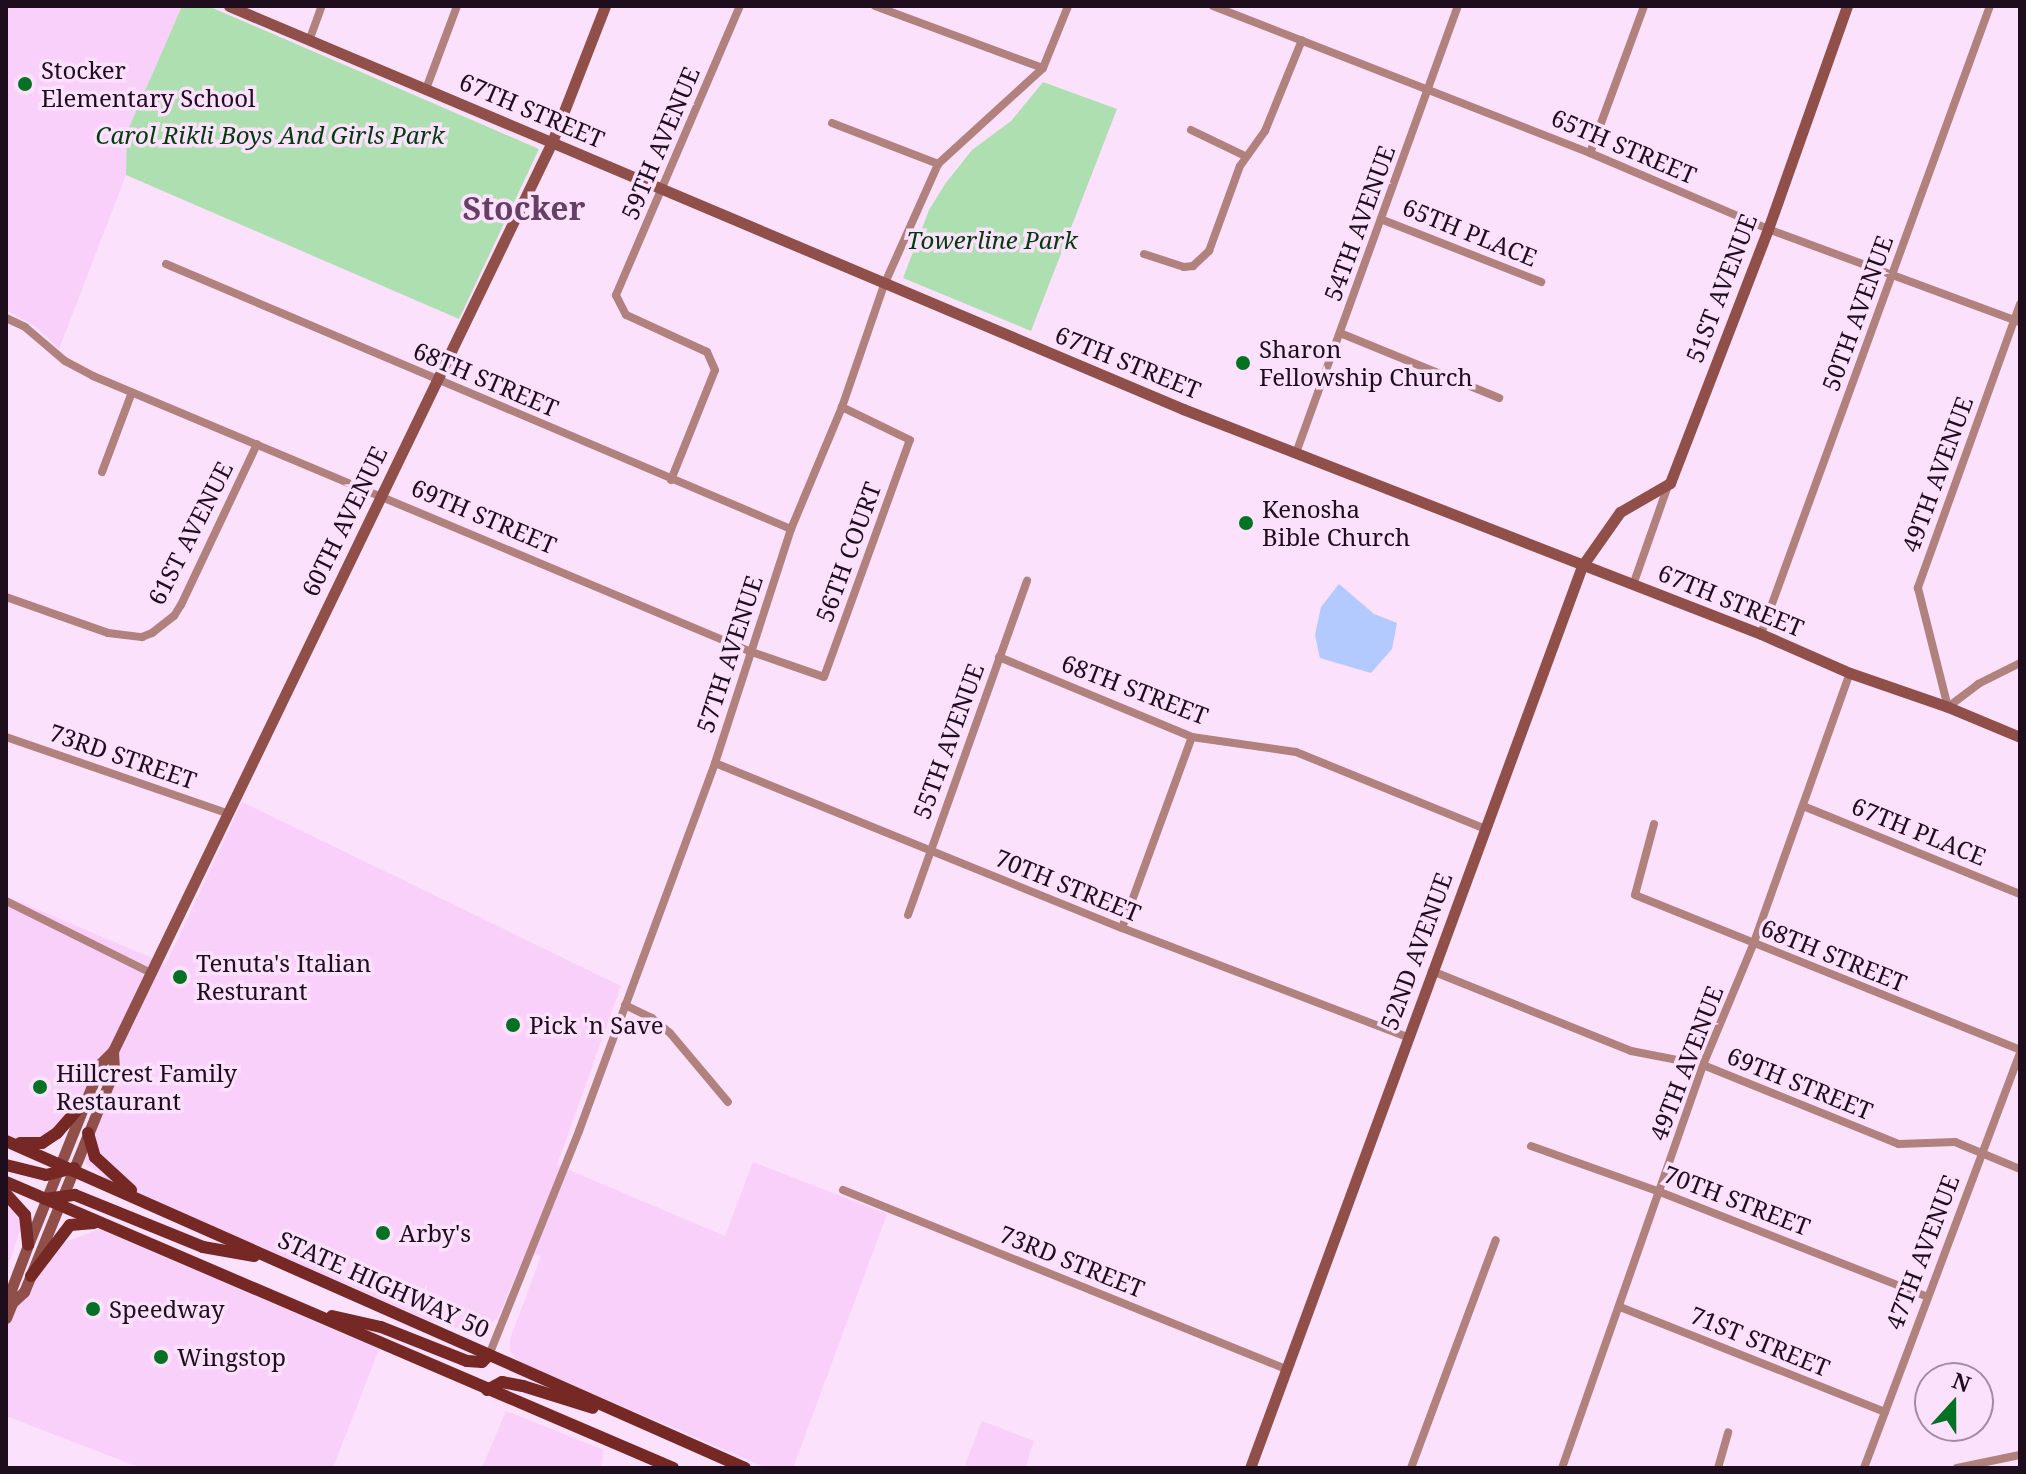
<!DOCTYPE html>
<style>
body{margin:0}
#map{position:relative;width:2026px;height:1474px;overflow:hidden;background:#fce1fc;font-family:"Noto Serif",serif}
div>[style]{position:absolute}
.built>*{inset:0;background:#f9d0f9}
.green>*{inset:0;background:#aedfb1}
.water>*{inset:0;background:#b3caff}
.street>*{height:8px;margin:-4px;padding:0 4px;transform-origin:4px;border-radius:4px;background:#b1827d}
.secondary>*{height:11px;margin:-5.5px;padding:0 5.5px;transform-origin:5.5px;border-radius:5.5px;background:#904f49}
.primary>*{height:12px;margin:-6px;padding:0 6px;transform-origin:6px;border-radius:6px;background:#762825}
.dots>*{width:22px;height:22px;translate:-50% -50%;box-sizing:border-box;border:4px solid #fce1fc;border-radius:50%}
span{translate:-50% -50%;white-space:nowrap;text-align:center;line-height:1.15;-webkit-text-stroke:7px #fce1fc;paint-order:stroke}
.poi-label{font-size:24px;color:#1d0d1d}
.left{translate:0 -50%;text-align:left}
.street-label{font-size:24px;color:#1d0d1d}
.park-label{font-size:24px;color:#003c0c;font-style:italic}
.district-label{font-size:32px;color:#653f66;font-weight:700}
.frame{position:absolute;inset:0;border:8px solid #1d0d1d;pointer-events:none}
.north{position:absolute;left:1914px;top:1362px;width:80px;height:80px;box-sizing:border-box;background:#fce1fc;border:2px solid #a38ca3;border-radius:50%;rotate:21deg;font-size:22px;font-weight:700;line-height:32px;text-align:center;color:#1d0d1d}
.north::after{content:'';display:block;margin:auto;width:28px;height:36px;background:#047123;clip-path:polygon(50% 0,100% 100%,50% 72%,0 100%)}
</style>
<div id="map">
<div class="built">
<div style="clip-path:polygon(6px 6px,182px 6px,127px 132px,126px 175px,59px 349px,36px 327px,6px 310px)"></div>
<div style="clip-path:polygon(242px 802px,621px 986px,557px 1165px,725px 1236px,753px 1162px,887px 1214px,793px 1468px,767px 1468px,519px 1362px,510px 1351px,510px 1339px,541px 1256px,526px 1252px,497px 1319px,476px 1330px,464px 1330px,428px 1320px,107px 1180px,81px 1159px,110px 1074px,97px 1068px,81px 1102px,51px 1143px,6px 1140px,6px 896px,166px 964px)"></div>
<div style="clip-path:polygon(6px 1189px,23px 1222px,6px 1272px)"></div>
<div style="clip-path:polygon(99px 1229px,379px 1349px,333px 1468px,141px 1468px,6px 1416px,6px 1326px,34px 1254px)"></div>
<div style="clip-path:polygon(506px 1411px,604px 1450px,601px 1468px,482px 1468px)"></div>
<div style="clip-path:polygon(982px 1421px,1034px 1441px,1025px 1468px,964px 1468px)"></div>
</div>
<div class="green">
<div style="clip-path:polygon(182px 6px,208px 6px,539px 149px,459px 319px,126px 175px,127px 132px)"></div>
<div style="clip-path:polygon(1043px 82px,1117px 109px,1031px 331px,903px 278px,929px 210px,945px 184px,972px 150px,1011px 121px)"></div>
</div>
<div class="water">
<div style="clip-path:polygon(1339px 584px,1374px 614px,1397px 623px,1392px 649px,1371px 673px,1320px 658px,1315px 635px,1321px 607px)"></div>
</div>
<div class="street">
<div style="left:875px;top:6px;width:179px;rotate:20.3deg"></div>
<div style="left:1213px;top:6px;width:405px;rotate:21.3deg"></div>
<div style="left:1590px;top:153px;width:194px;rotate:23.1deg"></div>
<div style="left:1768px;top:229px;width:269px;rotate:20.3deg"></div>
<div style="left:309px;top:41px;width:37px;rotate:-70deg"></div>
<div style="left:426px;top:89px;width:89px;rotate:-69.5deg"></div>
<div style="left:832px;top:123px;width:114px;rotate:21.1deg"></div>
<div style="left:1191px;top:130px;width:60px;rotate:25.7deg"></div>
<div style="left:1590px;top:153px;width:157px;rotate:-69.8deg"></div>
<div style="left:1383px;top:220px;width:170px;rotate:21.4deg"></div>
<div style="left:1144px;top:254px;width:42px;rotate:18deg"></div>
<div style="left:1184px;top:267px;width:9px;rotate:-6deg"></div>
<div style="left:1193px;top:266px;width:22px;rotate:-43deg"></div>
<div style="left:1209px;top:251px;width:90px;rotate:-70deg"></div>
<div style="left:1240px;top:166px;width:43px;rotate:-54.5deg"></div>
<div style="left:1265px;top:131px;width:98px;rotate:-67.9deg"></div>
<div style="left:166px;top:264px;width:679px;rotate:22.98deg"></div>
<div style="left:2020px;top:304px;width:302px;rotate:109.8deg"></div>
<div style="left:1918px;top:588px;width:123px;rotate:75.9deg"></div>
<div style="left:1948px;top:707px;width:38px;rotate:-37deg"></div>
<div style="left:1978px;top:684px;width:47px;rotate:-26.6deg"></div>
<div style="left:6px;top:318px;width:21px;rotate:25deg"></div>
<div style="left:25px;top:327px;width:52px;rotate:40.4deg"></div>
<div style="left:65px;top:361px;width:32px;rotate:28deg"></div>
<div style="left:93px;top:376px;width:711px;rotate:22.74deg"></div>
<div style="left:749px;top:651px;width:79px;rotate:19.1deg"></div>
<div style="left:824px;top:677px;width:252px;rotate:-70.1deg"></div>
<div style="left:910px;top:440px;width:76px;rotate:-154.1deg"></div>
<div style="left:1340px;top:333px;width:172px;rotate:22.2deg"></div>
<div style="left:1296px;top:453px;width:475px;rotate:-70.1deg"></div>
<div style="left:102px;top:472px;width:85px;rotate:-69.4deg"></div>
<div style="left:671px;top:480px;width:118px;rotate:-68.2deg"></div>
<div style="left:715px;top:370px;width:20px;rotate:-114deg"></div>
<div style="left:707px;top:352px;width:89px;rotate:-155.4deg"></div>
<div style="left:626px;top:315px;width:22px;rotate:-117deg"></div>
<div style="left:616px;top:295px;width:314px;rotate:-66.8deg"></div>
<div style="left:1633px;top:585px;width:108px;rotate:-70.6deg"></div>
<div style="left:6px;top:597px;width:108px;rotate:19.4deg"></div>
<div style="left:108px;top:633px;width:34px;rotate:7deg"></div>
<div style="left:142px;top:637px;width:11px;rotate:-22deg"></div>
<div style="left:152px;top:633px;width:28px;rotate:-38deg"></div>
<div style="left:174px;top:616px;width:13px;rotate:-58deg"></div>
<div style="left:181px;top:605px;width:178px;rotate:-64.7deg"></div>
<div style="left:1761px;top:634px;width:668px;rotate:-69.97deg"></div>
<div style="left:999px;top:657px;width:209px;rotate:22.5deg"></div>
<div style="left:1192px;top:737px;width:105px;rotate:8.2deg"></div>
<div style="left:1296px;top:752px;width:202px;rotate:22.1deg"></div>
<div style="left:6px;top:737px;width:234px;rotate:19deg"></div>
<div style="left:715px;top:763px;width:439px;rotate:22.1deg"></div>
<div style="left:1122px;top:928px;width:306px;rotate:20.9deg"></div>
<div style="left:1803px;top:806px;width:234px;rotate:22.1deg"></div>
<div style="left:1654px;top:824px;width:73px;rotate:105deg"></div>
<div style="left:1635px;top:895px;width:415px;rotate:21.9deg"></div>
<div style="left:6px;top:901px;width:162px;rotate:26.4deg"></div>
<div style="left:908px;top:915px;width:355px;rotate:-70.4deg"></div>
<div style="left:1122px;top:928px;width:203px;rotate:-69.9deg"></div>
<div style="left:1432px;top:971px;width:214px;rotate:21.9deg"></div>
<div style="left:1631px;top:1051px;width:73px;rotate:11deg"></div>
<div style="left:1703px;top:1065px;width:211px;rotate:22deg"></div>
<div style="left:1899px;top:1144px;width:56px;rotate:-2deg"></div>
<div style="left:1955px;top:1142px;width:70px;rotate:22.6deg"></div>
<div style="left:625px;top:1005px;width:30px;rotate:26deg"></div>
<div style="left:652px;top:1018px;width:23px;rotate:40deg"></div>
<div style="left:670px;top:1033px;width:90px;rotate:50deg"></div>
<div style="left:1531px;top:1146px;width:137px;rotate:19.6deg"></div>
<div style="left:1660px;top:1192px;width:286px;rotate:21.4deg"></div>
<div style="left:843px;top:1190px;width:477px;rotate:22deg"></div>
<div style="left:1620px;top:1307px;width:285px;rotate:21.6deg"></div>
<div style="left:489px;top:1355px;width:241px;rotate:-68.1deg"></div>
<div style="left:579px;top:1131px;width:392px;rotate:-69.7deg"></div>
<div style="left:715px;top:763px;width:246px;rotate:-72deg"></div>
<div style="left:791px;top:529px;width:132px;rotate:-67.3deg"></div>
<div style="left:842px;top:407px;width:129px;rotate:-71deg"></div>
<div style="left:884px;top:285px;width:133px;rotate:-65.9deg"></div>
<div style="left:938px;top:164px;width:142px;rotate:-42.4deg"></div>
<div style="left:1043px;top:68px;width:67px;rotate:-68deg"></div>
<div style="left:1411px;top:1468px;width:243px;rotate:-69.6deg"></div>
<div style="left:1562px;top:1468px;width:427px;rotate:-70.7deg"></div>
<div style="left:1703px;top:1065px;width:130px;rotate:-67.4deg"></div>
<div style="left:1753px;top:945px;width:289px;rotate:-70.4deg"></div>
<div style="left:1718px;top:1468px;width:37px;rotate:-74deg"></div>
<div style="left:1864px;top:1468px;width:444px;rotate:-69.4deg"></div>
<div style="left:1957px;top:1468px;width:64px;rotate:-11.7deg"></div>
</div>
<div class="secondary">
<div style="left:229px;top:6px;width:1036px;rotate:22.9deg"></div>
<div style="left:1183px;top:409px;width:620px;rotate:21.27deg"></div>
<div style="left:1761px;top:634px;width:97px;rotate:23.7deg"></div>
<div style="left:1850px;top:673px;width:104px;rotate:19.1deg"></div>
<div style="left:1948px;top:707px;width:78px;rotate:22.6deg"></div>
<div style="left:12px;top:1303px;width:16px;rotate:-43deg"></div>
<div style="left:24px;top:1292px;width:240px;rotate:-67.9deg"></div>
<div style="left:114px;top:1070px;width:19px;rotate:-93deg"></div>
<div style="left:6px;top:1318px;width:16px;rotate:-68deg"></div>
<div style="left:12px;top:1303px;width:13px;rotate:-94deg"></div>
<div style="left:11px;top:1290px;width:48px;rotate:-69.3deg"></div>
<div style="left:28px;top:1245px;width:196px;rotate:-68.1deg"></div>
<div style="left:101px;top:1063px;width:17px;rotate:-45deg"></div>
<div style="left:113px;top:1051px;width:1009px;rotate:-64.22deg"></div>
<div style="left:552px;top:142px;width:146px;rotate:-68.7deg"></div>
<div style="left:1250px;top:1468px;width:961px;rotate:-69.79deg"></div>
<div style="left:1582px;top:566px;width:66px;rotate:-54.9deg"></div>
<div style="left:1620px;top:512px;width:58px;rotate:-30.1deg"></div>
<div style="left:1670px;top:483px;width:272px;rotate:-68.9deg"></div>
<div style="left:1768px;top:229px;width:237px;rotate:-70.5deg"></div>
</div>
<div class="primary">
<div style="left:88px;top:1133px;width:25px;rotate:74deg"></div>
<div style="left:95px;top:1157px;width:49px;rotate:42.5deg"></div>
<div style="left:6px;top:1141px;width:808px;rotate:23.87deg"></div>
<div style="left:20px;top:1143px;width:22px"></div>
<div style="left:42px;top:1143px;width:18px;rotate:-34deg"></div>
<div style="left:57px;top:1133px;width:41px;rotate:-48.9deg"></div>
<div style="left:6px;top:1165px;width:41px;rotate:14deg"></div>
<div style="left:46px;top:1175px;width:29px;rotate:-14deg"></div>
<div style="left:6px;top:1182px;width:726px;rotate:23.21deg"></div>
<div style="left:6px;top:1194px;width:28px;rotate:48deg"></div>
<div style="left:25px;top:1215px;width:30px;rotate:84deg"></div>
<div style="left:45px;top:1199px;width:30px;rotate:-8deg"></div>
<div style="left:75px;top:1195px;width:138px;rotate:22.1deg"></div>
<div style="left:203px;top:1247px;width:52px;rotate:10deg"></div>
<div style="left:31px;top:1276px;width:64px;rotate:-52.6deg"></div>
<div style="left:70px;top:1225px;width:24px;rotate:-5deg"></div>
<div style="left:332px;top:1316px;width:50px;rotate:12.7deg"></div>
<div style="left:381px;top:1327px;width:92px;rotate:21.6deg"></div>
<div style="left:467px;top:1361px;width:15px;rotate:4deg"></div>
<div style="left:482px;top:1362px;width:10px;rotate:-45deg"></div>
<div style="left:487px;top:1390px;width:17px;rotate:-28deg"></div>
<div style="left:502px;top:1382px;width:21px;rotate:11deg"></div>
<div style="left:523px;top:1386px;width:73px;rotate:17.4deg"></div>
</div>
<div class="dots">
<div style="left:25px;top:84px;background:#047123"></div>
<div style="left:1243px;top:363px;background:#047123"></div>
<div style="left:1246px;top:523px;background:#047123"></div>
<div style="left:180px;top:977px;background:#047123"></div>
<div style="left:513px;top:1025px;background:#047123"></div>
<div style="left:40px;top:1087px;background:#047123"></div>
<div style="left:383px;top:1233px;background:#047123"></div>
<div style="left:93px;top:1309px;background:#047123"></div>
<div style="left:161px;top:1357px;background:#047123"></div>
</div>
<div class="poi-label">
<span class="left" style="left:41px;top:84px">Stocker<br>Elementary School</span>
<span class="left" style="left:1259px;top:363px">Sharon<br>Fellowship Church</span>
<span class="left" style="left:1262px;top:523px">Kenosha<br>Bible Church</span>
<span class="left" style="left:196px;top:977px">Tenuta's Italian<br>Resturant</span>
<span class="left" style="left:529px;top:1025px">Pick 'n Save</span>
<span class="left" style="left:56px;top:1087px">Hillcrest Family<br>Restaurant</span>
<span class="left" style="left:399px;top:1233px">Arby's</span>
<span class="left" style="left:109px;top:1309px">Speedway</span>
<span class="left" style="left:177px;top:1357px">Wingstop</span>
</div>
<div class="street-label">
<span style="left:532px;top:110px;rotate:23deg">67TH STREET</span>
<span style="left:660px;top:143px;rotate:-67deg">59TH AVENUE</span>
<span style="left:1624px;top:146px;rotate:23deg">65TH STREET</span>
<span style="left:1359px;top:223px;rotate:-70deg">54TH AVENUE</span>
<span style="left:1470px;top:232px;rotate:22deg">65TH PLACE</span>
<span style="left:1721px;top:288px;rotate:-69deg">51ST AVENUE</span>
<span style="left:1857px;top:313px;rotate:-70deg">50TH AVENUE</span>
<span style="left:1128px;top:362px;rotate:22deg">67TH STREET</span>
<span style="left:486px;top:379px;rotate:23deg">68TH STREET</span>
<span style="left:1937px;top:474px;rotate:-70deg">49TH AVENUE</span>
<span style="left:484px;top:516px;rotate:23deg">69TH STREET</span>
<span style="left:344px;top:521px;rotate:-64deg">60TH AVENUE</span>
<span style="left:190px;top:533px;rotate:-63deg">61ST AVENUE</span>
<span style="left:848px;top:552px;rotate:-70deg">56TH COURT</span>
<span style="left:1731px;top:600px;rotate:22deg">67TH STREET</span>
<span style="left:729px;top:654px;rotate:-72deg">57TH AVENUE</span>
<span style="left:1135px;top:689px;rotate:21deg">68TH STREET</span>
<span style="left:948px;top:741px;rotate:-70deg">55TH AVENUE</span>
<span style="left:123px;top:756px;rotate:19deg">73RD STREET</span>
<span style="left:1919px;top:831px;rotate:22deg">67TH PLACE</span>
<span style="left:1068px;top:885px;rotate:22deg">70TH STREET</span>
<span style="left:1416px;top:951px;rotate:-70deg">52ND AVENUE</span>
<span style="left:1834px;top:955px;rotate:22deg">68TH STREET</span>
<span style="left:1686px;top:1063px;rotate:-69deg">49TH AVENUE</span>
<span style="left:1800px;top:1083px;rotate:22deg">69TH STREET</span>
<span style="left:1737px;top:1200px;rotate:21deg">70TH STREET</span>
<span style="left:1922px;top:1252px;rotate:-69deg">47TH AVENUE</span>
<span style="left:1072px;top:1261px;rotate:22deg">73RD STREET</span>
<span style="left:384px;top:1284px;rotate:24deg">STATE HIGHWAY 50</span>
<span style="left:1760px;top:1341px;rotate:22deg">71ST STREET</span>
</div>
<div class="park-label">
<span style="left:270px;top:135px">Carol Rikli Boys And Girls Park</span>
<span style="left:992px;top:240px">Towerline Park</span>
</div>
<div class="district-label">
<span style="left:524px;top:208px">Stocker</span>
</div>
<div class="frame"></div>
<div class="north">N</div>
</div>
